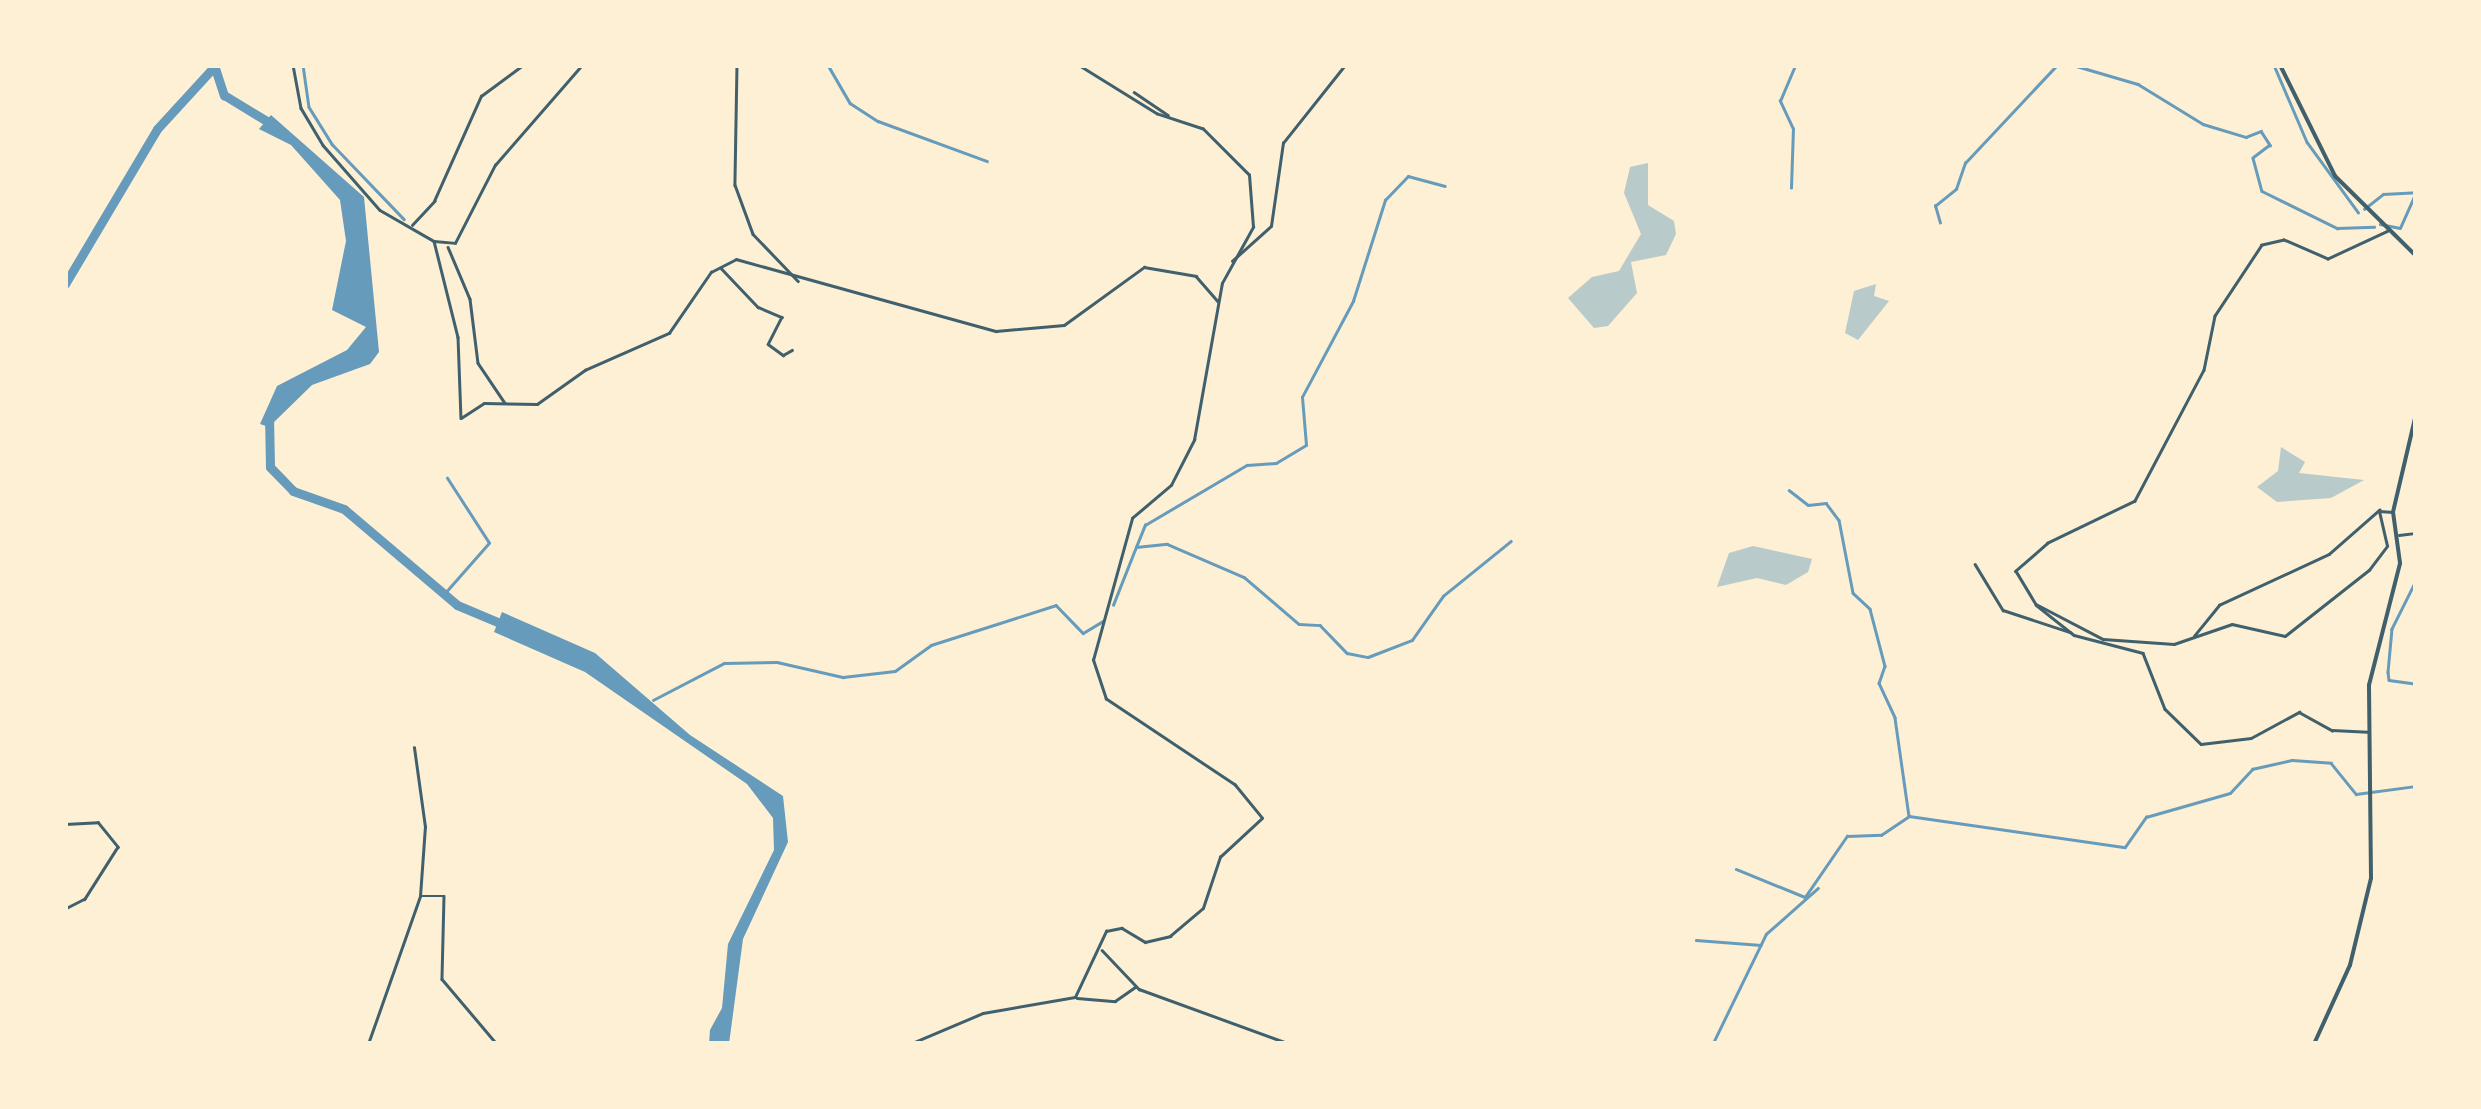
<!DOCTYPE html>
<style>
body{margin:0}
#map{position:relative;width:2481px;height:1109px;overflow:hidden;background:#fdf0d5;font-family:Inter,sans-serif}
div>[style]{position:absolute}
.green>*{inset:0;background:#b9caca}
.water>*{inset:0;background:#669bbc}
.stream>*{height:2.5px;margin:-1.25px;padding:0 1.25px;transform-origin:1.25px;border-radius:1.25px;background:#669bbc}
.river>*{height:9px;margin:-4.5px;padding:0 4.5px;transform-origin:4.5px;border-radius:4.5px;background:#669bbc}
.minor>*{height:2.5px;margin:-1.25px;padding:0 1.25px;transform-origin:1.25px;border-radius:1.25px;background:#3f606c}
.tertiary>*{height:4px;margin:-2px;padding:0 2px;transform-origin:2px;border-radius:2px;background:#3f606c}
span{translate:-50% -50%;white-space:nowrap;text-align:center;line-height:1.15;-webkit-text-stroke:8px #fdf0d5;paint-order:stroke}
.frame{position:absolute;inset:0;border:68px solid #fdf0d5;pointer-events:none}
</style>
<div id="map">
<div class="green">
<div style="clip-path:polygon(1648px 163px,1648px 205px,1674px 221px,1676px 234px,1666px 255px,1631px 262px,1637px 293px,1608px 326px,1594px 328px,1568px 298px,1592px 277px,1619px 271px,1641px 234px,1624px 193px,1630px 167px)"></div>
<div style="clip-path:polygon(1876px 284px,1874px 296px,1889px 301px,1858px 340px,1845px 333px,1854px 291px)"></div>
<div style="clip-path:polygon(2281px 447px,2305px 462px,2299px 473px,2364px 480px,2331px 498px,2277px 502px,2257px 487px,2278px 471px)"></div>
<div style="clip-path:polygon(1753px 546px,1812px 559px,1808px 572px,1786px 585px,1757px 578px,1717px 587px,1729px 553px)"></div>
</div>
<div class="water">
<div style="clip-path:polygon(271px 115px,364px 197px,379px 352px,370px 364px,312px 385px,269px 427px,260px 424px,277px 386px,347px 350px,366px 327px,332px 310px,346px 241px,340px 200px,291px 145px,259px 129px)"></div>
<div style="clip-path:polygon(502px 612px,595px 653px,690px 735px,783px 796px,788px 842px,743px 939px,729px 1044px,709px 1044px,710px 1030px,722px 1008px,728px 944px,774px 850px,773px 818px,747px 784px,585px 672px,494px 632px)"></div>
</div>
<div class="stream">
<div style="left:303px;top:65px;width:42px;rotate:81.9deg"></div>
<div style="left:309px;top:107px;width:44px;rotate:58.1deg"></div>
<div style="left:332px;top:144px;width:104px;rotate:46.2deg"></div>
<div style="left:828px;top:65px;width:44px;rotate:59.9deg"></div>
<div style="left:850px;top:103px;width:33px;rotate:33deg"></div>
<div style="left:878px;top:121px;width:116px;rotate:20.2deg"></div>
<div style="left:2073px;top:65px;width:68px;rotate:16.3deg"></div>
<div style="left:2138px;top:84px;width:76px;rotate:31.6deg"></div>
<div style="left:2203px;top:124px;width:45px;rotate:16.8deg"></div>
<div style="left:2246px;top:137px;width:16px;rotate:-22deg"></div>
<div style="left:2261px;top:131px;width:17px;rotate:57deg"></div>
<div style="left:2270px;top:145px;width:21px;rotate:143deg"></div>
<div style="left:2253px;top:158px;width:34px;rotate:75deg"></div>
<div style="left:2262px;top:191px;width:84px;rotate:26.3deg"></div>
<div style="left:2337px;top:228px;width:37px;rotate:-2deg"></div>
<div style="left:2274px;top:65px;width:84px;rotate:66.8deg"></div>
<div style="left:2307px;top:142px;width:87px;rotate:53.9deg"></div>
<div style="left:1791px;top:188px;width:59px;rotate:-88.1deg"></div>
<div style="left:1793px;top:129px;width:31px;rotate:-115deg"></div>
<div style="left:1780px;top:101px;width:39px;rotate:-67deg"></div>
<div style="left:2364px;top:209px;width:24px;rotate:-38deg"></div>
<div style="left:2383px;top:194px;width:33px;rotate:-3deg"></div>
<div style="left:1940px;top:223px;width:18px;rotate:-106deg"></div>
<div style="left:1935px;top:206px;width:27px;rotate:-39deg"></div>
<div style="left:1956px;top:189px;width:28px;rotate:-71deg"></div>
<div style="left:1965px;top:163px;width:134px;rotate:-46.8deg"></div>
<div style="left:2380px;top:224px;width:20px;rotate:11deg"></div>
<div style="left:2400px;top:228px;width:39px;rotate:-66deg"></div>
<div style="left:1789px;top:490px;width:24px;rotate:38deg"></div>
<div style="left:1808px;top:505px;width:18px;rotate:-6deg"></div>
<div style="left:1826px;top:503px;width:21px;rotate:53deg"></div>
<div style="left:1839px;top:520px;width:74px;rotate:79.1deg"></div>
<div style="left:1853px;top:593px;width:23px;rotate:43deg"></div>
<div style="left:1870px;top:609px;width:59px;rotate:75.3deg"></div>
<div style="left:1885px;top:666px;width:18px;rotate:109deg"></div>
<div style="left:1879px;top:683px;width:38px;rotate:65deg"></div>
<div style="left:1895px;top:718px;width:99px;rotate:81.9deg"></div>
<div style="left:1136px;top:547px;width:24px;rotate:-68deg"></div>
<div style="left:1145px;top:525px;width:118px;rotate:-30.5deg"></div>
<div style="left:1247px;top:465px;width:29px;rotate:-4deg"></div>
<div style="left:1276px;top:463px;width:35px;rotate:-31deg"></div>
<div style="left:1306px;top:445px;width:48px;rotate:-94.8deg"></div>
<div style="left:1302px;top:397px;width:109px;rotate:-62deg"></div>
<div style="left:1353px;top:301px;width:106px;rotate:-72.4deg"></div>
<div style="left:1385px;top:200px;width:33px;rotate:-46deg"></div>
<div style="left:1408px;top:176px;width:38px;rotate:15deg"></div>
<div style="left:2416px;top:581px;width:54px;rotate:116.6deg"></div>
<div style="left:2392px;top:629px;width:43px;rotate:95.3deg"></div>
<div style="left:2388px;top:672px;width:8px;rotate:83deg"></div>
<div style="left:2389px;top:680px;width:27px;rotate:8deg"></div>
<div style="left:444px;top:594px;width:68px;rotate:-48.6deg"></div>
<div style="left:489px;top:543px;width:77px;rotate:-122.9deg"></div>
<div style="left:1113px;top:605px;width:62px;rotate:-68.4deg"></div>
<div style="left:1136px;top:547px;width:31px;rotate:-6deg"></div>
<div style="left:1167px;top:544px;width:84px;rotate:23.2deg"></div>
<div style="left:1244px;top:577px;width:72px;rotate:40.5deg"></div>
<div style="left:1299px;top:624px;width:21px;rotate:3deg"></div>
<div style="left:1320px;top:625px;width:39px;rotate:46deg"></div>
<div style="left:1347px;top:653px;width:21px;rotate:11deg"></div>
<div style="left:1368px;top:657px;width:47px;rotate:-21.1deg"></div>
<div style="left:1412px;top:640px;width:54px;rotate:-54.8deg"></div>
<div style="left:1443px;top:596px;width:87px;rotate:-39deg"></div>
<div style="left:653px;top:700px;width:80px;rotate:-27.5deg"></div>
<div style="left:724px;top:663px;width:53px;rotate:-1.1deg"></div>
<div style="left:777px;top:662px;width:68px;rotate:12.8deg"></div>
<div style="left:843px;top:677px;width:52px;rotate:-6.6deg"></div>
<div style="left:895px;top:671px;width:44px;rotate:-35.8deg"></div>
<div style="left:931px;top:645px;width:131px;rotate:-17.7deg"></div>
<div style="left:1056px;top:605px;width:39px;rotate:46deg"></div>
<div style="left:1083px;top:633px;width:23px;rotate:-31deg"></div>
<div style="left:1736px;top:869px;width:74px;rotate:22.1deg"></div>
<div style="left:1805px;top:897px;width:74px;rotate:-55.5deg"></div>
<div style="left:1847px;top:836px;width:34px;rotate:-2deg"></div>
<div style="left:1881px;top:835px;width:34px;rotate:-34deg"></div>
<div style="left:1909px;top:816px;width:218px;rotate:8.2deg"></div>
<div style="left:2125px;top:847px;width:37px;rotate:-55deg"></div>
<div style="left:2146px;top:817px;width:87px;rotate:-15.9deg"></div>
<div style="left:2230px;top:793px;width:33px;rotate:-47deg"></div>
<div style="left:2252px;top:769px;width:41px;rotate:-12.7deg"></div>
<div style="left:2292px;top:760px;width:39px;rotate:4deg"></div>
<div style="left:2331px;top:763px;width:40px;rotate:51deg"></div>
<div style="left:2356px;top:794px;width:61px;rotate:-7.6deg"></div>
<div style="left:1696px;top:940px;width:65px;rotate:4.4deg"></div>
<div style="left:1713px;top:1043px;width:121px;rotate:-64.1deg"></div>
<div style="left:1766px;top:934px;width:69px;rotate:-41.5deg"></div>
</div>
<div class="river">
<div style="left:214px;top:65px;width:32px;rotate:72deg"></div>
<div style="left:224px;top:95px;width:60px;rotate:31.3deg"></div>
<div style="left:65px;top:284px;width:180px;rotate:-59.3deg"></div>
<div style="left:157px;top:129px;width:81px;rotate:-47.5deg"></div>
<div style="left:269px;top:415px;width:52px;rotate:88.9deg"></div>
<div style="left:270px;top:467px;width:33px;rotate:46deg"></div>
<div style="left:293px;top:491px;width:54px;rotate:19.4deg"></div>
<div style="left:344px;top:509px;width:148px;rotate:40.3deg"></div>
<div style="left:457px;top:605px;width:54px;rotate:22.8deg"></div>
</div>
<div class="minor">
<div style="left:293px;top:65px;width:44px;rotate:79.5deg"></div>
<div style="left:301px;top:108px;width:43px;rotate:59.3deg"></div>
<div style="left:323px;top:145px;width:86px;rotate:48.8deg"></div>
<div style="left:380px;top:210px;width:62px;rotate:29.9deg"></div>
<div style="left:434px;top:241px;width:99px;rotate:76deg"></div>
<div style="left:458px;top:337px;width:81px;rotate:87.9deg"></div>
<div style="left:461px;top:418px;width:27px;rotate:-33deg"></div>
<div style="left:484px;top:403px;width:53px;rotate:1.1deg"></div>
<div style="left:537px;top:404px;width:59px;rotate:-35.3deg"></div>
<div style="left:585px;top:370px;width:92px;rotate:-23.8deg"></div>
<div style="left:669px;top:333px;width:74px;rotate:-55.5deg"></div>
<div style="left:711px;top:272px;width:28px;rotate:-27deg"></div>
<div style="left:736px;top:259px;width:270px;rotate:15.5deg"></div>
<div style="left:996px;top:331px;width:68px;rotate:-5deg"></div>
<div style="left:1064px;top:325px;width:99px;rotate:-35.9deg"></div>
<div style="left:1144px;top:267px;width:53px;rotate:9.8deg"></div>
<div style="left:1196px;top:276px;width:33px;rotate:49deg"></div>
<div style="left:737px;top:65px;width:120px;rotate:91deg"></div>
<div style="left:735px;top:185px;width:52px;rotate:69.8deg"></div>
<div style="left:753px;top:234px;width:65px;rotate:46.2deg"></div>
<div style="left:1134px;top:92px;width:41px;rotate:34.1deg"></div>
<div style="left:412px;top:225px;width:33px;rotate:-47deg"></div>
<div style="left:434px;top:201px;width:115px;rotate:-65.9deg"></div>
<div style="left:481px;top:96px;width:52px;rotate:-36.4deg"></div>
<div style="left:2388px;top:231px;width:66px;rotate:155deg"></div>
<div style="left:2328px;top:259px;width:48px;rotate:-156.6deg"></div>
<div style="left:2284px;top:240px;width:23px;rotate:167deg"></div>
<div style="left:2262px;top:245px;width:85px;rotate:123.5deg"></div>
<div style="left:2215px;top:316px;width:55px;rotate:101.5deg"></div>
<div style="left:2204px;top:370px;width:148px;rotate:117.8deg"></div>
<div style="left:2135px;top:501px;width:97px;rotate:154.2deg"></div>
<div style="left:2048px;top:543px;width:43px;rotate:138.8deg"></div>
<div style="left:2016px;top:571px;width:39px;rotate:59deg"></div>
<div style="left:2036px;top:604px;width:76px;rotate:27.6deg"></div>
<div style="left:2103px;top:639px;width:71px;rotate:4deg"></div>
<div style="left:2174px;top:644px;width:61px;rotate:-19deg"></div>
<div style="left:2232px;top:624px;width:54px;rotate:12.8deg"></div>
<div style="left:2285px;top:636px;width:107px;rotate:-38.2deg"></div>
<div style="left:2369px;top:570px;width:30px;rotate:-53deg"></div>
<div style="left:2387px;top:546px;width:36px;rotate:-103deg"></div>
<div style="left:2379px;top:511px;width:14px;rotate:4deg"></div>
<div style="left:434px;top:241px;width:21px;rotate:5deg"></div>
<div style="left:455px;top:243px;width:88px;rotate:-62.9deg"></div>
<div style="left:495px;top:165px;width:133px;rotate:-49deg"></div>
<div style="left:448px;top:247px;width:56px;rotate:67.1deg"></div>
<div style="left:470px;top:299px;width:64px;rotate:82.9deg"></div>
<div style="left:478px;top:363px;width:48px;rotate:56deg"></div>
<div style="left:1232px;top:261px;width:52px;rotate:-41.9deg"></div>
<div style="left:1271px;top:226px;width:84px;rotate:-81.8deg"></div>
<div style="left:1283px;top:143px;width:100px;rotate:-51.5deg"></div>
<div style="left:721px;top:268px;width:54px;rotate:46.5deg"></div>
<div style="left:758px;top:307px;width:26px;rotate:23deg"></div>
<div style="left:782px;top:317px;width:30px;rotate:117deg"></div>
<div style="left:768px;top:344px;width:19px;rotate:36deg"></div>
<div style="left:783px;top:355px;width:10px;rotate:-29deg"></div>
<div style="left:2399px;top:535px;width:17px;rotate:-7deg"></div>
<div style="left:1975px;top:564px;width:54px;rotate:58.7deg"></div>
<div style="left:2003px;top:610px;width:71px;rotate:18.2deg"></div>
<div style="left:2036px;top:605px;width:48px;rotate:38.3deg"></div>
<div style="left:2074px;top:635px;width:71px;rotate:14.6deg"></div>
<div style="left:2143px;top:653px;width:60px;rotate:68.6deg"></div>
<div style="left:2165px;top:709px;width:50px;rotate:44.2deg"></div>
<div style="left:2201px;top:744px;width:50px;rotate:-6.8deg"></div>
<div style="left:2251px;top:738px;width:55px;rotate:-28.4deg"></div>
<div style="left:2299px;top:712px;width:38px;rotate:29deg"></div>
<div style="left:2332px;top:730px;width:35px;rotate:3deg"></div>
<div style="left:2194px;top:636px;width:40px;rotate:-51deg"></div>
<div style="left:2219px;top:605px;width:121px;rotate:-24.9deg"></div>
<div style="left:2329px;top:554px;width:67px;rotate:-41.3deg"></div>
<div style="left:65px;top:693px;width:24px;rotate:90deg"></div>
<div style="left:65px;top:824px;width:33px;rotate:-3deg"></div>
<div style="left:98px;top:822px;width:32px;rotate:51deg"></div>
<div style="left:118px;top:847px;width:62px;rotate:122.4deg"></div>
<div style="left:85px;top:899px;width:22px;rotate:153deg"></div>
<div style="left:422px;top:896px;width:22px"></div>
<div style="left:444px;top:896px;width:83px;rotate:91.4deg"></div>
<div style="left:442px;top:979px;width:85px;rotate:49.8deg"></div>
<div style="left:1102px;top:950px;width:54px;rotate:46.5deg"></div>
<div style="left:1139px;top:989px;width:161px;rotate:20deg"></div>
<div style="left:1077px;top:998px;width:38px;rotate:5deg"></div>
<div style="left:1115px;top:1001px;width:24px;rotate:-35deg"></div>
<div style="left:368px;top:1044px;width:157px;rotate:-70.6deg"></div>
<div style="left:420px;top:896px;width:69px;rotate:-85.9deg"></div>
<div style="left:425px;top:827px;width:80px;rotate:-97.9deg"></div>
<div style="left:910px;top:1044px;width:79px;rotate:-23deg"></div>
<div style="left:983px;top:1013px;width:93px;rotate:-9.9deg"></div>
<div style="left:1075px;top:997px;width:73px;rotate:-64.8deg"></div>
<div style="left:1106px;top:931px;width:16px;rotate:-11deg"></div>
<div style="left:1122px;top:928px;width:27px;rotate:31deg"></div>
<div style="left:1145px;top:942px;width:26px;rotate:-13deg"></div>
<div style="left:1170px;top:936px;width:43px;rotate:-40.3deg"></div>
<div style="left:1203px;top:908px;width:54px;rotate:-71.6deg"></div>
<div style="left:1220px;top:857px;width:57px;rotate:-42.9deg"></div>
<div style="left:1262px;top:818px;width:43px;rotate:-129.3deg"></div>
<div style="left:1235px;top:785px;width:155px;rotate:-146.3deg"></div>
<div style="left:1106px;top:699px;width:41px;rotate:-108.4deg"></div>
<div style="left:1093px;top:660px;width:147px;rotate:-74.6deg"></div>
<div style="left:1132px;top:518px;width:51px;rotate:-40.2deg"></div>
<div style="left:1171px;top:485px;width:51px;rotate:-62.9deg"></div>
<div style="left:1194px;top:440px;width:159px;rotate:-79.9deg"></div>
<div style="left:1222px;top:283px;width:64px;rotate:-61deg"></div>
<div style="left:1253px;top:227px;width:52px;rotate:-94.4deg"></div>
<div style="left:1249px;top:175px;width:65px;rotate:-135deg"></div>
<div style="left:1203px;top:129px;width:48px;rotate:-161.9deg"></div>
<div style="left:1157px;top:114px;width:93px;rotate:-148.2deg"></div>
</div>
<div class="tertiary">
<div style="left:2280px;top:65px;width:124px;rotate:63.6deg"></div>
<div style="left:2335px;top:176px;width:114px;rotate:44.6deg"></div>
<div style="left:2314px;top:1044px;width:87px;rotate:-65.5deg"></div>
<div style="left:2350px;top:965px;width:89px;rotate:-76.4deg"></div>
<div style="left:2371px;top:878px;width:193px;rotate:-90.6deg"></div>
<div style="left:2369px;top:685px;width:126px;rotate:-75.7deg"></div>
<div style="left:2400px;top:563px;width:51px;rotate:-97.8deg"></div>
<div style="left:2393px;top:512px;width:101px;rotate:-76.8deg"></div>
</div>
<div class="frame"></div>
</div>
